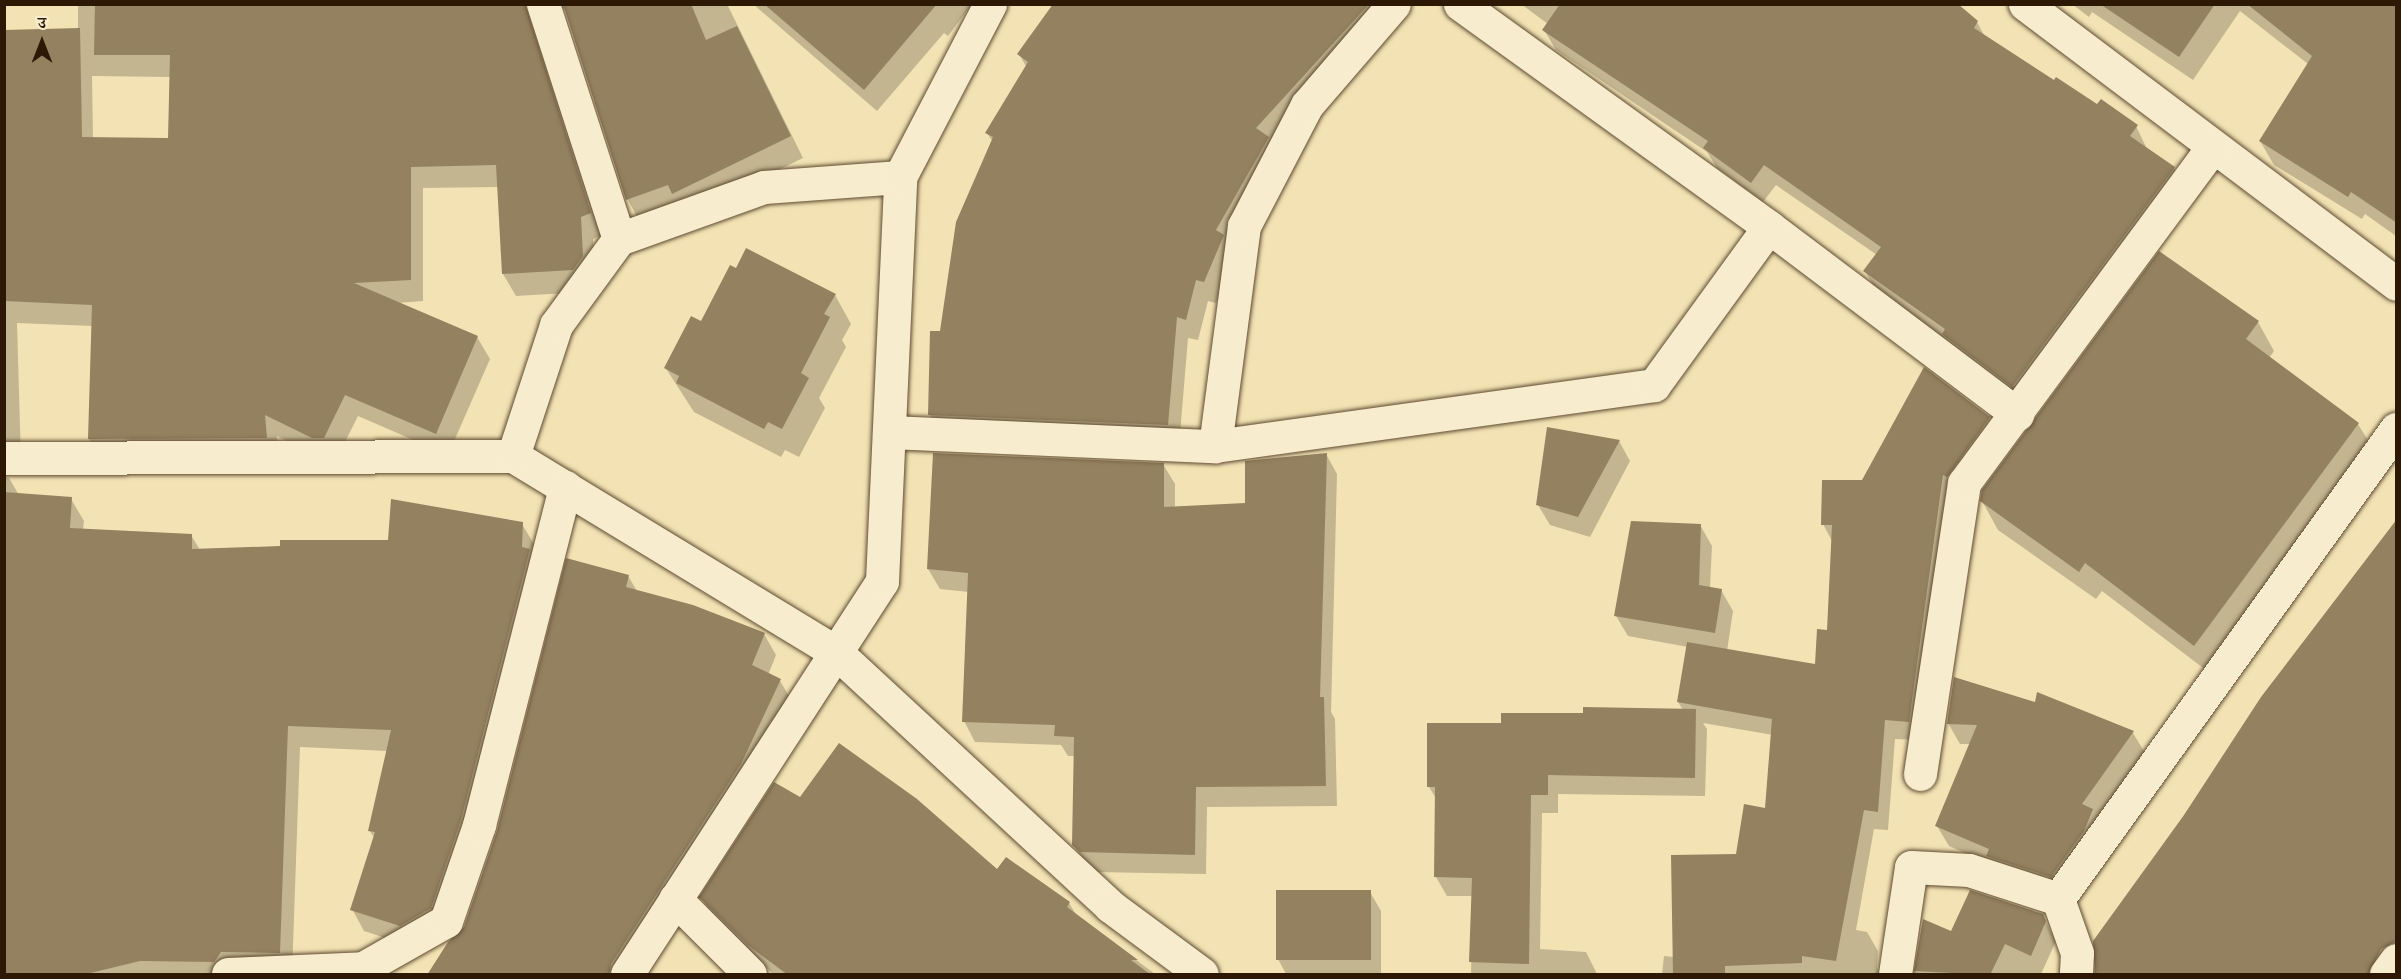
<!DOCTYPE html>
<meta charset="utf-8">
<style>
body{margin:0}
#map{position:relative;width:2401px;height:979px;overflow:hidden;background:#f3e3b4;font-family:Vollkorn,"Noto Serif Devanagari",serif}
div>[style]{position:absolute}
.shadow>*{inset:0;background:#0003}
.building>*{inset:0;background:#948160;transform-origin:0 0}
.roads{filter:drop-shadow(0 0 2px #5e4a31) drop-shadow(0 0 2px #5e4a31)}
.street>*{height:33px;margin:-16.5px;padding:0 16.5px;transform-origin:16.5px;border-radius:16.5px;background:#f7edce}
span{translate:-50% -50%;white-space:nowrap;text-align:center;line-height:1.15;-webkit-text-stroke:6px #f7edce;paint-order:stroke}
.frame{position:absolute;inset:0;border:6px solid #2d1705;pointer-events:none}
.north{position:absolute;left:12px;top:12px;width:60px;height:60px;-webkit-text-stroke:4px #f7edce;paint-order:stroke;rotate:0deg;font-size:16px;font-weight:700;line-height:24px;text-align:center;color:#2d1705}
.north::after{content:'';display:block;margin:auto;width:21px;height:27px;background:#2d1705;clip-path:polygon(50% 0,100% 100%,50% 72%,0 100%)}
</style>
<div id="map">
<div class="shadow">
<div style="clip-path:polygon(evenodd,78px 4px,727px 4px,803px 158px,686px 215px,640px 222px,628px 200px,567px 12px,561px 7px,602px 235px,593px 239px,595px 279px,585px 292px,516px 296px,503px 274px,498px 187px,423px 188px,423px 301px,397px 303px,477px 337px,490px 359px,448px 455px,358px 416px,336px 460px,325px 460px,277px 436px,278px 460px,102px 460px,89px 439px,93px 326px,17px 323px,21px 461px,4px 466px,4px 31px,78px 30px,78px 4px,92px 76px,171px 77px,170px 139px,93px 139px,92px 76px)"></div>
<div style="clip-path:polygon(753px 4px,972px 4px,948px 36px,944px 33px,877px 111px)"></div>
<div style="clip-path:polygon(1069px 4px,1403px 4px,1272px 145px,1216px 303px,1208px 301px,1198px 340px,1188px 338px,1179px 446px,942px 436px,930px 415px,941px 333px,993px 142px,987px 133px,1027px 68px,1019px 54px)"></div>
<div style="clip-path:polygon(1521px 4px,1956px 4px,1977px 22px,1985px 37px,2054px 82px,2136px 126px,2147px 149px,2174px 168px,2186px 188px,2024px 406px,1877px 292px,1865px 271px,1877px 255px,1776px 185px,1763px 202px,1717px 168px,1707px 152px,1556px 50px,1544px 30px,1548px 24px)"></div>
<div style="clip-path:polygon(2072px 4px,2396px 4px,2396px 236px,2365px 214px,2362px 219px,2274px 165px,2260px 141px,2308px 64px,2240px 11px,2193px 80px,2092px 12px,2089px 17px)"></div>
<div style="clip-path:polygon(835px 295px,851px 324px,842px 340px,846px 347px,819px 398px,825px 408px,799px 457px,785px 450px,781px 457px,694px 412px,665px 367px,702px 323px)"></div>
<div style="clip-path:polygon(2258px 322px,2274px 351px,2269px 358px,2358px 424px,2375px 452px,2211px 674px,2102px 591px,2096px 599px,1998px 530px,1982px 501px)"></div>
<div style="clip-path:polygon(1989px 418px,2000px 437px,1958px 496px,1919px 740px,1895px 739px,1888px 830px,1874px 829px,1856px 930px,1867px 932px,1878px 951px,1877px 968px,1880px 974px,1662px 974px,1664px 956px,1674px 957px,1766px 810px,1773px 735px,1703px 723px,1707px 729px,1705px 796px,1558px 794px,1558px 813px,1542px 813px,1540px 949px,1586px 952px,1597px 974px,1471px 974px,1473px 896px,1447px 896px,1436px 877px,1437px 800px,1429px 787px,1502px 725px,1584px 714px,1683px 710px,1678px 702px,1688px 647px,1628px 636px,1616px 616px,1700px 525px,1712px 546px,1710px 588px,1721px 590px,1733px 611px,1727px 651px,1816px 666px,1828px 631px,1832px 541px,1823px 524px,1863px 482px)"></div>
<div style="clip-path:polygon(1619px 441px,1630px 461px,1590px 537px,1550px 525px,1538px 505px)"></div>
<div style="clip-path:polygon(1326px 454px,1337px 474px,1331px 712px,1335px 719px,1337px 806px,1207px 807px,1206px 874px,1093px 872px,1073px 845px,1075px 756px,1068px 756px,1061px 745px,975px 742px,964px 721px,969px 592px,940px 589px,928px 569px,1163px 464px,1175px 484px,1175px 508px,1246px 504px)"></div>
<div style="clip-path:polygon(4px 477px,9px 478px,19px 495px,71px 499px,84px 521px,83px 530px,191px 535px,200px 550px,389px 542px,522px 524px,535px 546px,473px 842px,413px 947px,364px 931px,352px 909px,375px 839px,370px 831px,388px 751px,300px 747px,292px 974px,4px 974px)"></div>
<div style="clip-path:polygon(2396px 526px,2396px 966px,2389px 974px,2094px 974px,2097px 954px)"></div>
<div style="clip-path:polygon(628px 576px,637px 591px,764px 634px,776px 655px,768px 675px,780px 681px,792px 701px,629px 974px,429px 974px,465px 928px)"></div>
<div style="clip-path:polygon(1948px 723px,2133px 733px,2145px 753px,2063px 897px,1949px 846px,1937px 826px,1971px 744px,1960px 744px)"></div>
<div style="clip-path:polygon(800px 799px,997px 871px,1069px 903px,1077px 916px,1155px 974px,773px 974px,714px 919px,701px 897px)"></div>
<div style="clip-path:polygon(1370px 892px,1381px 911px,1381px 974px,1286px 974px,1278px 959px)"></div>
<div style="clip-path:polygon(2042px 915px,2056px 941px,2041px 974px,1913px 974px,1924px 921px,1952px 933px)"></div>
</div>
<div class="building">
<div style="clip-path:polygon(95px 4px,525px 4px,591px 213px,581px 217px,583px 256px,573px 270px,502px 274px,496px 165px,411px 167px,411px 280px,354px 283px,478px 336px,436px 434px,345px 395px,324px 438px,312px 438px,265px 415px,267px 438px,88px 439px,92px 305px,4px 301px,4px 30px,80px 28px,82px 137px,168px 138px,170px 55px,94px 55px)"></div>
<div style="clip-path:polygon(563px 4px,691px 4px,706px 40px,737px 26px,791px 136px,672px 194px,668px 185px,626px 200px)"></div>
<div style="clip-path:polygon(764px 4px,937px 4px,864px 90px)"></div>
<div style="clip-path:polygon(1053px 4px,1369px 4px,1256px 128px,1269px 137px,1216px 230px,1224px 235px,1204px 282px,1196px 280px,1186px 320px,1177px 317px,1168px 425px,928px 415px,930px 331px,940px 331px,956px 222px,993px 137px,985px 133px,1028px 62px,1017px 54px)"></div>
<div style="clip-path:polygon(1560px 4px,1958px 4px,1978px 21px,1974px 28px,2054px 80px,2056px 77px,2097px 104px,2101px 99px,2138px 125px,2130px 136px,2175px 167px,2012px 387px,1942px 334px,1945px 329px,1863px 271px,1881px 247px,1764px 165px,1751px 183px,1703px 148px,1708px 141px,1542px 30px)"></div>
<div style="clip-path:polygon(2100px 4px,2215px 4px,2179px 57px)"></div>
<div style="clip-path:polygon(2247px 4px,2397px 4px,2397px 223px,2351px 192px,2348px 197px,2259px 141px,2312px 56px)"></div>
<div style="clip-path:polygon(746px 248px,836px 294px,824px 314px,830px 317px,801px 373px,809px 378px,782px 429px,768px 422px,764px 429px,676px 383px,679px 376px,664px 368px,691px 316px,701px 321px,730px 265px,736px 268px)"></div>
<div style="clip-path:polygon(2159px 251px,2259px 321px,2246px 339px,2359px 423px,2194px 646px,2085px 563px,2079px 572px,1980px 501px,1982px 490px)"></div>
<div style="clip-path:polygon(1924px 367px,1990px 417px,1947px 477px,1943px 475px,1909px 722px,1885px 720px,1878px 812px,1864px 810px,1836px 961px,1802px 956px,1802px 963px,1725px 966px,1725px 975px,1673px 975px,1671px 855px,1736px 854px,1744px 804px,1765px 808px,1772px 719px,1677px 702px,1687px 642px,1815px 664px,1817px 629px,1827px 630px,1832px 525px,1821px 525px,1822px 480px,1862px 480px)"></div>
<div style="clip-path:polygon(1547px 427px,1620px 440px,1578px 517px,1536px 505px)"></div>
<div style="clip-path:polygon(933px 453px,1164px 463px,1164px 507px,1245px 503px,1245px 461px,1327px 453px,1320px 697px,1324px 697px,1326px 786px,1196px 787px,1195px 855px,1080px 852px,1072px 845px,1074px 737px,1054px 736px,1055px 725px,962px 722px,968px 573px,927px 569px)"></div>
<div style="clip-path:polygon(4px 492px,72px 497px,70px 528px,192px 534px,192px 549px,280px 546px,280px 540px,388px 540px,391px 499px,523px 522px,522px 547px,530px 549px,461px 820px,431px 908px,400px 926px,350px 910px,375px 832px,368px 831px,391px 730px,288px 726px,280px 953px,221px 952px,214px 962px,140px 961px,82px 975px,4px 975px)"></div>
<div style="clip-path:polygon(2397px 519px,2397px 941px,2381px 949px,2368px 975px,2095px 975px,2093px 941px,2184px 815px,2261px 697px)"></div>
<div style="clip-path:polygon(1631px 521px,1701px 524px,1699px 585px,1722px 589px,1715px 633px,1614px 616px)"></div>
<div style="clip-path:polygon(566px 558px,629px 575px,626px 587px,693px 605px,765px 633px,752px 665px,781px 679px,741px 764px,611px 964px,609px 975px,427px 975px,448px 942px,464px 927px,497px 831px)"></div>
<div style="clip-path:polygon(1954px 677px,2035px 702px,2037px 692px,2134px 731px,2082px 804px,2093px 809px,2084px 831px,2051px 877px,1986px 856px,1989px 849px,1935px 826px,1977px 725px,1947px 724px)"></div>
<div style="clip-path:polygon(1583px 707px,1696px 709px,1695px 778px,1548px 775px,1548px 795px,1531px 795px,1529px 964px,1469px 962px,1472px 878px,1434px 877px,1435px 787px,1427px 787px,1427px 723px,1501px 723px,1501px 713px,1583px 713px)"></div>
<div style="clip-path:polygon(839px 743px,917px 799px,997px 869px,1006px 857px,1070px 902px,1067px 907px,1138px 960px,1131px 960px,1151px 975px,788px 975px,749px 946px,699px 897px,774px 782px,800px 797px)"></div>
<div style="left:1276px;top:890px;width:95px;height:70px"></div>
<div style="clip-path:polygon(1970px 890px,2043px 914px,2046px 921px,2031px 956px,2005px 944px,1990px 975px,1914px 971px,1923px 919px,1951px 931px)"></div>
</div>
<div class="roads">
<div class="street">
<div style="left:543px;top:4px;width:247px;rotate:72.1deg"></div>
<div style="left:1460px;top:4px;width:381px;rotate:35.8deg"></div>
<div style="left:1769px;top:227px;width:311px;rotate:37deg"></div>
<div style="left:2025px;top:4px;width:465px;rotate:37deg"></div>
<div style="left:889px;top:432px;width:326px;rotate:2.5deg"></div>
<div style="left:1215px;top:446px;width:443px;rotate:-7.9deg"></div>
<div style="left:1654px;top:385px;width:195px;rotate:-54deg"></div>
<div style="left:1215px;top:446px;width:222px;rotate:-82.5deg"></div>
<div style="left:1244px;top:226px;width:136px;rotate:-62.5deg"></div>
<div style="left:1307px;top:105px;width:133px;rotate:-49.3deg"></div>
<div style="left:513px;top:456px;width:379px;rotate:31.3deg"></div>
<div style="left:837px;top:653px;width:372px;rotate:42.8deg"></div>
<div style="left:1110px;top:906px;width:114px;rotate:36.5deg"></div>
<div style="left:4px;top:458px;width:509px;rotate:-0.23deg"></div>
<div style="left:513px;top:456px;width:138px;rotate:-71.8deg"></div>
<div style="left:556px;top:325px;width:107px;rotate:-53.8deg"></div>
<div style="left:619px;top:239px;width:154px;rotate:-19.7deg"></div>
<div style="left:764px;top:187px;width:136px;rotate:-4.2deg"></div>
<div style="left:1920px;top:774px;width:294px;rotate:-81.4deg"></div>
<div style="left:1964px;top:483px;width:417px;rotate:-53.5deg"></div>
<div style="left:675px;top:899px;width:106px;rotate:45deg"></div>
<div style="left:2058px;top:899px;width:579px;rotate:-54.28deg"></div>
<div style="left:2058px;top:899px;width:57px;rotate:70.6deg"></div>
<div style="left:2077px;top:953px;width:21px;rotate:93deg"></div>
<div style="left:228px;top:974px;width:135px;rotate:-2.5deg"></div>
<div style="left:363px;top:968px;width:95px;rotate:-29.5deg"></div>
<div style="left:446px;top:921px;width:102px;rotate:-71deg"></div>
<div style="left:479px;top:825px;width:349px;rotate:-75.7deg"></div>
<div style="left:627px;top:974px;width:468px;rotate:-57deg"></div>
<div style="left:882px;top:581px;width:404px;rotate:-87.4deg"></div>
<div style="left:900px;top:177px;width:195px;rotate:-62.5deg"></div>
<div style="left:1895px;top:974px;width:108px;rotate:-81.5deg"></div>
<div style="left:1911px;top:867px;width:58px;rotate:3deg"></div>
<div style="left:1969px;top:870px;width:94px;rotate:18deg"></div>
<div style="left:2386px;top:974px;width:17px;rotate:-54deg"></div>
</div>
</div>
<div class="frame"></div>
<div class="north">उ</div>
</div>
